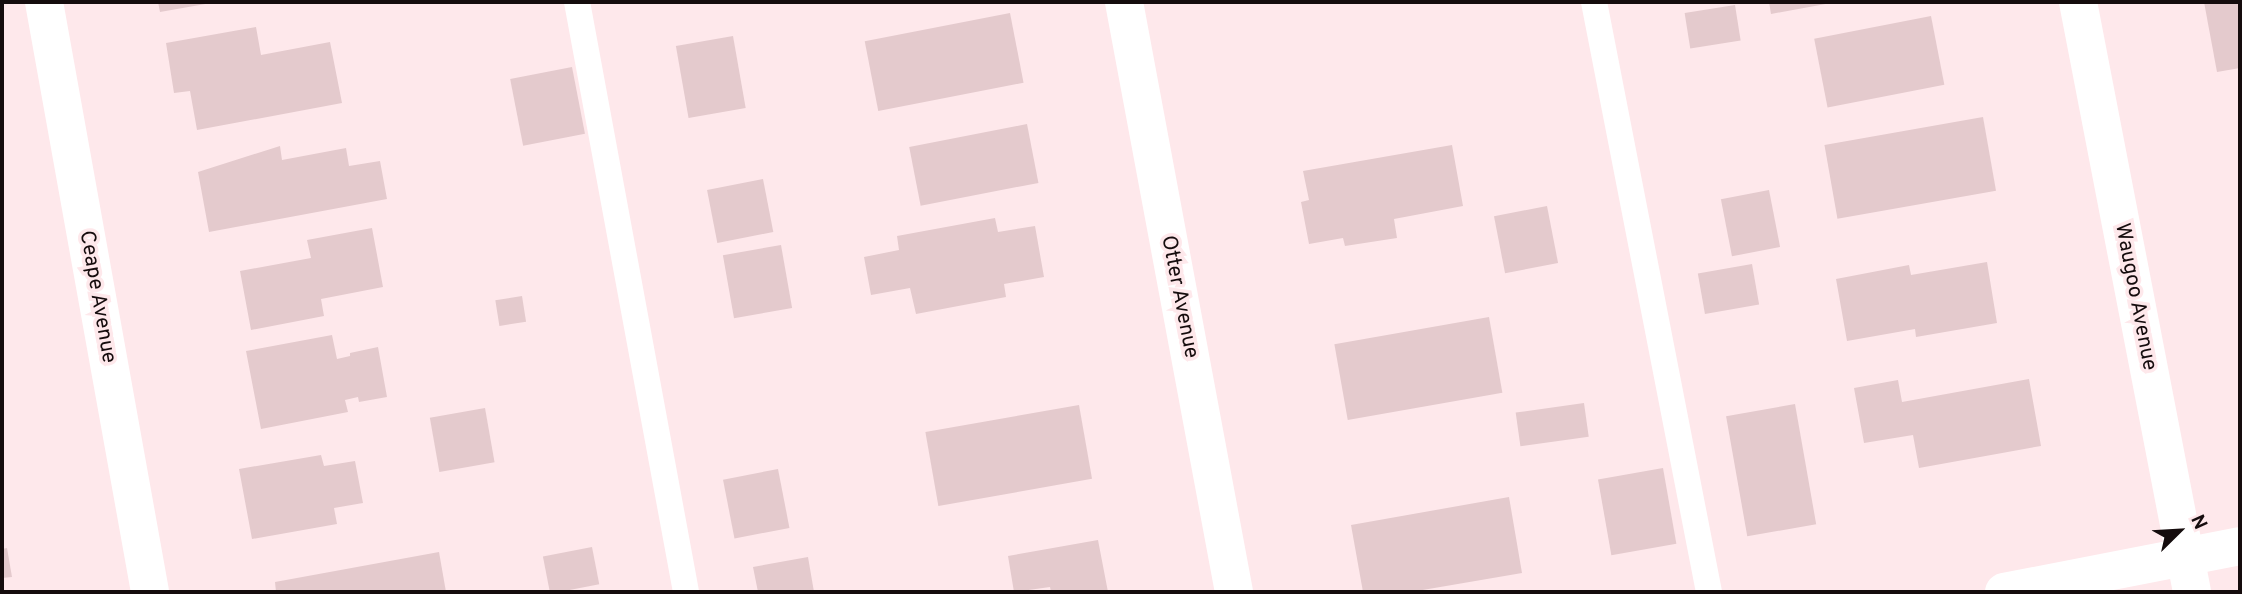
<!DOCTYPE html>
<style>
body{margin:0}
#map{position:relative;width:2242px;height:594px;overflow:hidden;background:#fee8eb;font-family:Overpass,sans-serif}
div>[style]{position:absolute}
.building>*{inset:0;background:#e4cacd;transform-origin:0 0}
.service>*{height:26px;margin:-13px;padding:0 13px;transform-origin:13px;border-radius:13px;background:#fff}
.minor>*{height:38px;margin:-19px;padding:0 19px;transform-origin:19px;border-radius:19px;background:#fff}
.tertiary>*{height:38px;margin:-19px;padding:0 19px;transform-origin:19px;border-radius:19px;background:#fff}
span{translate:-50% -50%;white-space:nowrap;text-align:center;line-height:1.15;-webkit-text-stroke:7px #fee8eb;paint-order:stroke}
.street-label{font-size:21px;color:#150c0d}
.frame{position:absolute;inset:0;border:4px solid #150c0d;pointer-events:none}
.north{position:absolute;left:2144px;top:496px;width:70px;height:70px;-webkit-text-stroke:5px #fee8eb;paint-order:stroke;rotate:66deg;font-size:19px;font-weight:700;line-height:28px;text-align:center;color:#150c0d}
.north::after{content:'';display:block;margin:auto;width:24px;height:32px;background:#150c0d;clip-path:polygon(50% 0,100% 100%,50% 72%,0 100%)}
</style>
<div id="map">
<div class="building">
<div style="clip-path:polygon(158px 2px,211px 2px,211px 3px,160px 12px)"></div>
<div style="clip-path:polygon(1769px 2px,1831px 2px,1831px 3px,1771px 14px)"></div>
<div style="clip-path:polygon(2204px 2px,2240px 2px,2240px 68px,2217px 72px)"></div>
<div style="left:1735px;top:5px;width:36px;height:51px;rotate:81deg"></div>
<div style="left:1010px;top:13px;width:71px;height:148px;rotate:79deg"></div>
<div style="left:1931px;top:16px;width:70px;height:119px;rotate:79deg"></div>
<div style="clip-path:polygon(256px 27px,261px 55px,330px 42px,342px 103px,197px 130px,190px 91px,174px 93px,166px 43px)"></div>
<div style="left:733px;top:36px;width:73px;height:58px;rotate:80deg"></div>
<div style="left:572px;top:67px;width:68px;height:63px;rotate:79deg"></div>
<div style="left:1983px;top:117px;width:75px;height:161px;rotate:80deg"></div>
<div style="left:1027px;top:124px;width:60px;height:120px;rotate:79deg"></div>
<div style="clip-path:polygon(1452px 145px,1463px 206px,1394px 219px,1397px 238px,1345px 246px,1343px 238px,1309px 244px,1301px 202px,1309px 200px,1303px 171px)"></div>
<div style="clip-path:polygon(280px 146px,282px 160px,346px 148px,349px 166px,380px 161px,387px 199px,209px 232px,198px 172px)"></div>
<div style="left:763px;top:179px;width:54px;height:57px;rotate:79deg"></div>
<div style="left:1769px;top:190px;width:58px;height:49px;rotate:79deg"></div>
<div style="left:1547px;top:206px;width:58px;height:54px;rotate:79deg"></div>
<div style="clip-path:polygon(995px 218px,998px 232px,1035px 226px,1044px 277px,1004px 284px,1006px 297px,916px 314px,910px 288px,871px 295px,864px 257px,899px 250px,897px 236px)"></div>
<div style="clip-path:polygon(372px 228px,383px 287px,321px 299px,324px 316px,251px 330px,240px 271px,311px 258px,307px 240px)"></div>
<div style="left:781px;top:245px;width:64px;height:59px;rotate:80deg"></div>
<div style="clip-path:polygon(1987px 262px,1997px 323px,1916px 337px,1915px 329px,1847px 341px,1836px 279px,1909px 265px,1911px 275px)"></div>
<div style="left:1752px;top:264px;width:41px;height:55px;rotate:80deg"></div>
<div style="left:522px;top:296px;width:26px;height:27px;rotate:81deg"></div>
<div style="left:1489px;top:317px;width:77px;height:157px;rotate:80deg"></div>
<div style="clip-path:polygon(332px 335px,337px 359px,350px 356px,350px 353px,378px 347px,387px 397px,359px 402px,358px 397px,345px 400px,348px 412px,261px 429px,246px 351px)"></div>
<div style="clip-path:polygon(2029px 379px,2041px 446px,1919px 468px,1913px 435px,1864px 443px,1854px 388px,1898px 380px,1902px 402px)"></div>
<div style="left:1584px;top:403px;width:34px;height:69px;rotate:82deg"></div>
<div style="left:1795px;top:404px;width:122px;height:70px;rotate:80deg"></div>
<div style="left:1079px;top:405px;width:75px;height:156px;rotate:80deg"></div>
<div style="left:485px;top:408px;width:55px;height:56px;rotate:80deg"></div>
<div style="clip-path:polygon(321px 455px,324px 466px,355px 461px,363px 503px,334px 508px,337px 524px,252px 539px,239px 469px)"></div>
<div style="left:1663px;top:468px;width:77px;height:66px;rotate:80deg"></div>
<div style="left:778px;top:469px;width:60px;height:56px;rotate:79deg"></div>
<div style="clip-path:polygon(1509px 497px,1522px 573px,1411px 592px,1363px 592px,1351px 525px)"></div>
<div style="clip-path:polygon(1098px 540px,1108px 592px,1051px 592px,1050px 587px,1014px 592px,1008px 556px)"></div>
<div style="left:592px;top:547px;width:38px;height:50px;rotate:79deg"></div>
<div style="clip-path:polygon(7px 548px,12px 577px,2px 578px,2px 549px)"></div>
<div style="clip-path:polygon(439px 552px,446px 592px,276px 592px,275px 582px)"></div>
<div style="clip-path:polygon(808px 557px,814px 592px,758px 592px,753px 567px)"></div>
</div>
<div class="service">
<div style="left:577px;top:2px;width:600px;rotate:79.53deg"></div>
<div style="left:1594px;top:2px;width:601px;rotate:78.97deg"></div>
</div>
<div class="minor">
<div style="left:2078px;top:2px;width:601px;rotate:79.06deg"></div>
<div style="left:2004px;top:592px;width:240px;rotate:-11deg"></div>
</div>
<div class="tertiary">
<div style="left:44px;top:2px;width:599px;rotate:79.81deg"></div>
<div style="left:1124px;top:2px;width:600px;rotate:79.44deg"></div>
</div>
<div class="street-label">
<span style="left:97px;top:297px;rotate:80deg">Ceape Avenue</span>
<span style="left:1179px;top:297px;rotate:79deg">Otter Avenue</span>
<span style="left:2135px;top:297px;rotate:79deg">Waugoo Avenue</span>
</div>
<div class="frame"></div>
<div class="north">N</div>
</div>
